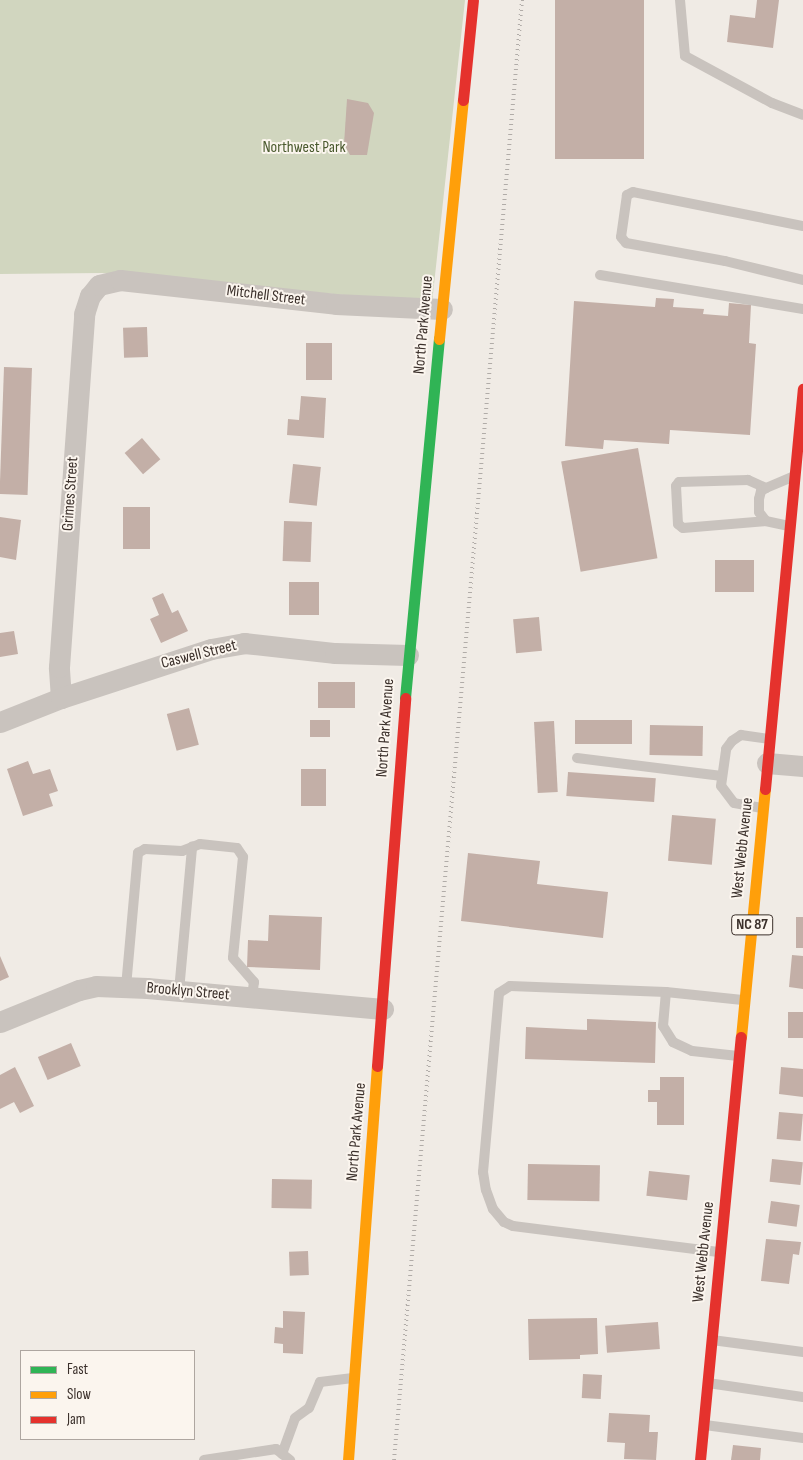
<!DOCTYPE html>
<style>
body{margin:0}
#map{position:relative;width:803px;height:1460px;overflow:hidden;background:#f0ebe5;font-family:"Sofia Sans Condensed",sans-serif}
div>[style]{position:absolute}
.green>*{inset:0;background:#d1d6bf}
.building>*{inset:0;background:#c3afa7;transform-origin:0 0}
.lane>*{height:10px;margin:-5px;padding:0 5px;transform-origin:5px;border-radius:5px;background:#c9c3be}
.street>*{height:21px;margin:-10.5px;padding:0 10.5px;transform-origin:10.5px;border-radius:10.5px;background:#c9c3be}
.fast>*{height:11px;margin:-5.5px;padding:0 5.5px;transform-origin:5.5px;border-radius:5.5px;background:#30b455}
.slow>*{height:11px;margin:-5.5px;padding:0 5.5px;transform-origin:5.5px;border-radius:5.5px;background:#ff9f0a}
.jam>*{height:11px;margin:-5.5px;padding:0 5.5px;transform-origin:5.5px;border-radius:5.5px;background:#e5322d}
.rail>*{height:4px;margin-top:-2px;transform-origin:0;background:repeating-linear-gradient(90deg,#b1aca8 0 1px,transparent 0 5px)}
span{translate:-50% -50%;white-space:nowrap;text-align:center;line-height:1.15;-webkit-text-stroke:4px #fbf5ee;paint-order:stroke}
.shield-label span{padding:1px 4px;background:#fbf5ee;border:1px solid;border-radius:4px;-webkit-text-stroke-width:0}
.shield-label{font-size:15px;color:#3b302b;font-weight:700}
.park-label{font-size:16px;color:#4a5a2e}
.street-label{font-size:16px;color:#3b302b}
.legend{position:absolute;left:20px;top:1350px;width:175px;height:90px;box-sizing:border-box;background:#fbf5ee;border:1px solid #aea6a0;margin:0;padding:6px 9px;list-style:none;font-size:15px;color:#3b302b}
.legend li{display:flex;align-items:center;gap:10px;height:25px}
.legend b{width:25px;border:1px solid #aea6a0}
</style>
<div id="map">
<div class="green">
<div style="clip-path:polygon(0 0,465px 0,432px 303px,102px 273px,0 274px)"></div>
</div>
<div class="building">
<div style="left:555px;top:0;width:89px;height:159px"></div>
<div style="clip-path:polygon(757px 0,779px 0,773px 48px,727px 42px,730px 15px,755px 18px)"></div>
<div style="clip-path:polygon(347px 99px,368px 103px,374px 113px,367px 155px,350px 155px,344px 144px)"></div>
<div style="clip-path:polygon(656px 298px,674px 299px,673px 307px,704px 309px,703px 314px,728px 316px,729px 303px,751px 305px,749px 343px,756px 344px,750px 435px,670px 430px,669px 444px,604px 440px,603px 449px,565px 446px,574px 301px,655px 307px)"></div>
<div style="left:147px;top:327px;width:30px;height:24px;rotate:88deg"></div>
<div style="left:306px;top:343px;width:26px;height:37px"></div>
<div style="left:4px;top:367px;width:28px;height:127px;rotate:2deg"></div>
<div style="clip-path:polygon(301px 396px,326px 398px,324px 438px,287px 435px,288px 419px,299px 420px)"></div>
<div style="left:142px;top:438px;width:28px;height:23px;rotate:49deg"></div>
<div style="left:638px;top:448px;width:112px;height:78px;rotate:80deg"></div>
<div style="left:293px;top:464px;width:28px;height:39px;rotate:6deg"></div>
<div style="left:123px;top:507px;width:27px;height:42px"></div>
<div style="clip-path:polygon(0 517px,21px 520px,16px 560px,0 557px)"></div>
<div style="left:284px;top:521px;width:28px;height:40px;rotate:2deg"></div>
<div style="left:715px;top:560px;width:39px;height:32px"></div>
<div style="left:319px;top:582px;width:33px;height:30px;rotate:90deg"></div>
<div style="clip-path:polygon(163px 593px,172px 613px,178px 610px,188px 631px,161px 643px,150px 619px,159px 615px,152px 598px)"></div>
<div style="left:539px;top:617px;width:34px;height:26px;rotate:85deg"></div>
<div style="clip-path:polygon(14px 631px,18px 654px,0 657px,0 633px)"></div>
<div style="left:318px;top:682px;width:37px;height:26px"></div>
<div style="left:189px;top:708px;width:38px;height:23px;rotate:75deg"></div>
<div style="left:310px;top:720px;width:20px;height:17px"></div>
<div style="left:575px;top:720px;width:57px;height:24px"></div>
<div style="left:554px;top:721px;width:71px;height:20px;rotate:87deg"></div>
<div style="left:650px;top:725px;width:53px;height:30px;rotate:1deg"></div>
<div style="clip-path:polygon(28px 761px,33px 774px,50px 769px,58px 791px,49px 794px,53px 806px,23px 816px,7px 769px)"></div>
<div style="left:301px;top:769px;width:25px;height:37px"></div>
<div style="left:568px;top:772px;width:88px;height:24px;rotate:4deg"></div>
<div style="left:672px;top:815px;width:44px;height:46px;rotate:5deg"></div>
<div style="clip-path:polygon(468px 853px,540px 861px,537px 884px,608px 892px,603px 938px,461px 921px)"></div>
<div style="clip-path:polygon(269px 915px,322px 917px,320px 970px,247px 967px,248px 940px,268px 941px)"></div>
<div style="left:796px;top:917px;width:7px;height:31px"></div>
<div style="clip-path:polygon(792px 955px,803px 956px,803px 989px,789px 987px)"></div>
<div style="clip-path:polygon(0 956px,9px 977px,0 981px)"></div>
<div style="left:788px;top:1012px;width:15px;height:26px"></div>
<div style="clip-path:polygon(587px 1019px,656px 1022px,655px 1063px,525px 1059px,526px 1027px,587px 1030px)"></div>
<div style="left:71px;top:1043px;width:25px;height:36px;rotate:67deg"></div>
<div style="clip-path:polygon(15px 1067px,34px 1106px,20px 1113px,14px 1102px,0 1109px,0 1075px)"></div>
<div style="clip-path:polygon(781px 1067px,803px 1069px,803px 1097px,779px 1094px)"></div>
<div style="clip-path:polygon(660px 1077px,684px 1077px,684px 1125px,657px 1125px,657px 1102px,648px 1102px,648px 1090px,660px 1090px)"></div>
<div style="left:779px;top:1112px;width:24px;height:27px;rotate:5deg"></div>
<div style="left:772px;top:1159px;width:31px;height:23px;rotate:6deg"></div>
<div style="left:528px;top:1164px;width:72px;height:36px;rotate:1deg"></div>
<div style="left:649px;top:1171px;width:41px;height:25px;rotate:6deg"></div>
<div style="left:272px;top:1179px;width:40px;height:29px;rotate:1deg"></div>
<div style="left:771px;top:1201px;width:29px;height:22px;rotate:8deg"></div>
<div style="clip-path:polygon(766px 1239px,801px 1242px,799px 1255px,793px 1254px,789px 1284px,761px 1281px)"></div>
<div style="left:308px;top:1251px;width:24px;height:19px;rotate:88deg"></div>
<div style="clip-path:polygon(283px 1311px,305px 1312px,303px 1354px,283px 1353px,283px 1344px,274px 1343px,275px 1327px,283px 1328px)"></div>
<div style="clip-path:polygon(597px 1318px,598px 1354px,580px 1355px,580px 1359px,529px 1360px,528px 1319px)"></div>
<div style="left:658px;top:1322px;width:27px;height:53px;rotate:86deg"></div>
<div style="left:583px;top:1374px;width:19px;height:24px;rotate:3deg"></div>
<div style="clip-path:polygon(609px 1413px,650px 1415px,649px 1432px,658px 1432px,656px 1460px,624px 1459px,625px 1443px,607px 1442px)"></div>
<div style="clip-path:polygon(733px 1445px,761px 1448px,760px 1460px,731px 1460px)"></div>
</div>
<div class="lane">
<div style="left:680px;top:0;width:56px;rotate:84.9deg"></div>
<div style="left:685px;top:56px;width:99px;rotate:28.4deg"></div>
<div style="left:772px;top:103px;width:33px;rotate:21deg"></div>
<div style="left:803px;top:226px;width:173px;rotate:-168.7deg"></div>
<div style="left:633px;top:192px;width:7px;rotate:153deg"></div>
<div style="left:627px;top:195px;width:42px;rotate:98.1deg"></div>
<div style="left:621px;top:237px;width:8px;rotate:50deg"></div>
<div style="left:626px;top:243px;width:101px;rotate:10.3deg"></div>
<div style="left:725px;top:261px;width:80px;rotate:13.7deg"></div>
<div style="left:600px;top:275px;width:206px;rotate:9.5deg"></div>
<div style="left:766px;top:488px;width:20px;rotate:-156deg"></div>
<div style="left:748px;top:480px;width:69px;rotate:178.3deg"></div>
<div style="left:679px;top:482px;width:5px;rotate:127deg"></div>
<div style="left:676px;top:486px;width:38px;rotate:87deg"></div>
<div style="left:678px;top:524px;width:6px;rotate:39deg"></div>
<div style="left:683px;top:528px;width:83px;rotate:-4.8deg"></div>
<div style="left:789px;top:526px;width:24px;rotate:-168deg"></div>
<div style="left:766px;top:521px;width:11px;rotate:-128deg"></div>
<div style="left:759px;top:512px;width:13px;rotate:-90deg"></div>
<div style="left:759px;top:499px;width:8px;rotate:-76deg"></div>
<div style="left:761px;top:491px;width:6px;rotate:-31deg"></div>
<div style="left:766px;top:488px;width:28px;rotate:-23deg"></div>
<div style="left:577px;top:758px;width:146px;rotate:7.1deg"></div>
<div style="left:762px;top:808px;width:28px;rotate:-170deg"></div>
<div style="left:734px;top:803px;width:21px;rotate:-127deg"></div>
<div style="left:721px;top:786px;width:37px;rotate:-82deg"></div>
<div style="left:726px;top:749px;width:10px;rotate:-53deg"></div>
<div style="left:732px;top:741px;width:11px;rotate:-34deg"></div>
<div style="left:741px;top:735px;width:28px;rotate:8deg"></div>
<div style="left:126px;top:987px;width:135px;rotate:-84.9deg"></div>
<div style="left:138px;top:853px;width:8px;rotate:-30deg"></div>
<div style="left:145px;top:849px;width:37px;rotate:3deg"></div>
<div style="left:182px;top:851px;width:19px;rotate:-21deg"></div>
<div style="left:200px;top:844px;width:37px;rotate:6deg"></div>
<div style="left:237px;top:848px;width:11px;rotate:56deg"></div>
<div style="left:243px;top:857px;width:101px;rotate:95.7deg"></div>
<div style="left:233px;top:958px;width:32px;rotate:49deg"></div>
<div style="left:254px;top:982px;width:15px;rotate:98deg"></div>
<div style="left:179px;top:991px;width:145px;rotate:-84.8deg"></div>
<div style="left:666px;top:992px;width:156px;rotate:-177.8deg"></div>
<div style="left:510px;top:986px;width:13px;rotate:148deg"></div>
<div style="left:499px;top:993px;width:180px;rotate:95.1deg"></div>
<div style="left:483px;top:1172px;width:18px;rotate:81deg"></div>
<div style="left:486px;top:1190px;width:20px;rotate:70deg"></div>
<div style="left:493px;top:1209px;width:17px;rotate:50deg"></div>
<div style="left:504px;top:1222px;width:10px;rotate:24deg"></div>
<div style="left:513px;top:1226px;width:207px;rotate:7.2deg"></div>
<div style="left:738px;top:1056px;width:46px;rotate:-173.8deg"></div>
<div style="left:692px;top:1051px;width:21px;rotate:-155deg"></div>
<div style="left:673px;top:1042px;width:19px;rotate:-122deg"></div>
<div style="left:663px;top:1026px;width:34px;rotate:-85deg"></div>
<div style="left:666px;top:992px;width:77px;rotate:5.9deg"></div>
<div style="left:712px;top:1340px;width:92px;rotate:7.5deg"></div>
<div style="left:708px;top:1383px;width:96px;rotate:8.4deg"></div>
<div style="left:705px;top:1425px;width:99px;rotate:7.6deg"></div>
<div style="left:282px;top:1454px;width:38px;rotate:-70deg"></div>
<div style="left:295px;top:1418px;width:17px;rotate:-36deg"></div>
<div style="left:309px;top:1408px;width:28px;rotate:-67deg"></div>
<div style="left:320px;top:1382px;width:33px;rotate:-7deg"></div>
<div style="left:204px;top:1460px;width:73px;rotate:-8.7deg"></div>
<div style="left:276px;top:1449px;width:18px;rotate:38deg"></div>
</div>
<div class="street">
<div style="left:61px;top:698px;width:31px;rotate:-94deg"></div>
<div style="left:59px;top:667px;width:354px;rotate:-85.9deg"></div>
<div style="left:84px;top:314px;width:19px;rotate:-72deg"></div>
<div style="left:90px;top:296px;width:14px;rotate:-51deg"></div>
<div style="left:99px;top:285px;width:22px;rotate:-13deg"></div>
<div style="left:120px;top:280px;width:217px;rotate:6.3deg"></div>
<div style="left:336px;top:304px;width:106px;rotate:2.7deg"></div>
<div style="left:0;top:722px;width:66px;rotate:-21.5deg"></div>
<div style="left:61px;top:698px;width:158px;rotate:-18.1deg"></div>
<div style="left:211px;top:649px;width:34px;rotate:-10deg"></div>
<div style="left:244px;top:643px;width:92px;rotate:6.3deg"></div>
<div style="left:335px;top:653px;width:73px;rotate:1.6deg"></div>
<div style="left:767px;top:763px;width:36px;rotate:5deg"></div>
<div style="left:0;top:1022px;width:85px;rotate:-22.1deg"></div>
<div style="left:79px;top:990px;width:17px;rotate:-13deg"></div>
<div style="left:96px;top:986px;width:51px;rotate:2.2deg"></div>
<div style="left:147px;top:988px;width:237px;rotate:5.1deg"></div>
</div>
<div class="fast">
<div style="left:405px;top:698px;width:361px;rotate:-84.6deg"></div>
</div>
<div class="slow">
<div style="left:439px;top:339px;width:240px;rotate:-84.3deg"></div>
<div style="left:741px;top:1037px;width:249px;rotate:-84.5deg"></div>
<div style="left:348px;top:1460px;width:395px;rotate:-85.8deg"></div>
</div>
<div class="jam">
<div style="left:463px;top:100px;width:100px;rotate:-84.3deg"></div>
<div style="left:765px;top:789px;width:402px;rotate:-84.6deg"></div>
<div style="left:377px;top:1066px;width:369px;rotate:-85.6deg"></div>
<div style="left:700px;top:1460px;width:425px;rotate:-84.5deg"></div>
</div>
<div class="rail">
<div style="left:394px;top:1460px;width:1466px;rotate:-84.99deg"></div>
</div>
<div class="shield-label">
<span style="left:752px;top:925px">NC 87</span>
</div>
<div class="park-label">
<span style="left:304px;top:148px">Northwest Park</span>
</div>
<div class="street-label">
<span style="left:266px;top:296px;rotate:7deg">Mitchell Street</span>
<span style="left:424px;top:325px;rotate:-85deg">North Park Avenue</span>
<span style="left:71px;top:494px;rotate:-86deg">Grimes Street</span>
<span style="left:199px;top:655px;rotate:-14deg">Caswell Street</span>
<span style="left:386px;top:728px;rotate:-86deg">North Park Avenue</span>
<span style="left:743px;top:848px;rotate:-84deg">West Webb Avenue</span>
<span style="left:188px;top:992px;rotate:5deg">Brooklyn Street</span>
<span style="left:357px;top:1132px;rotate:-85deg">North Park Avenue</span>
<span style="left:704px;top:1252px;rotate:-84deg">West Webb Avenue</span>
</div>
<ul class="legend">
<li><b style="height:6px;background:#30b455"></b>Fast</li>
<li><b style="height:6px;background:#ff9f0a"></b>Slow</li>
<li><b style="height:6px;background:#e5322d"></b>Jam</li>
</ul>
</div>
